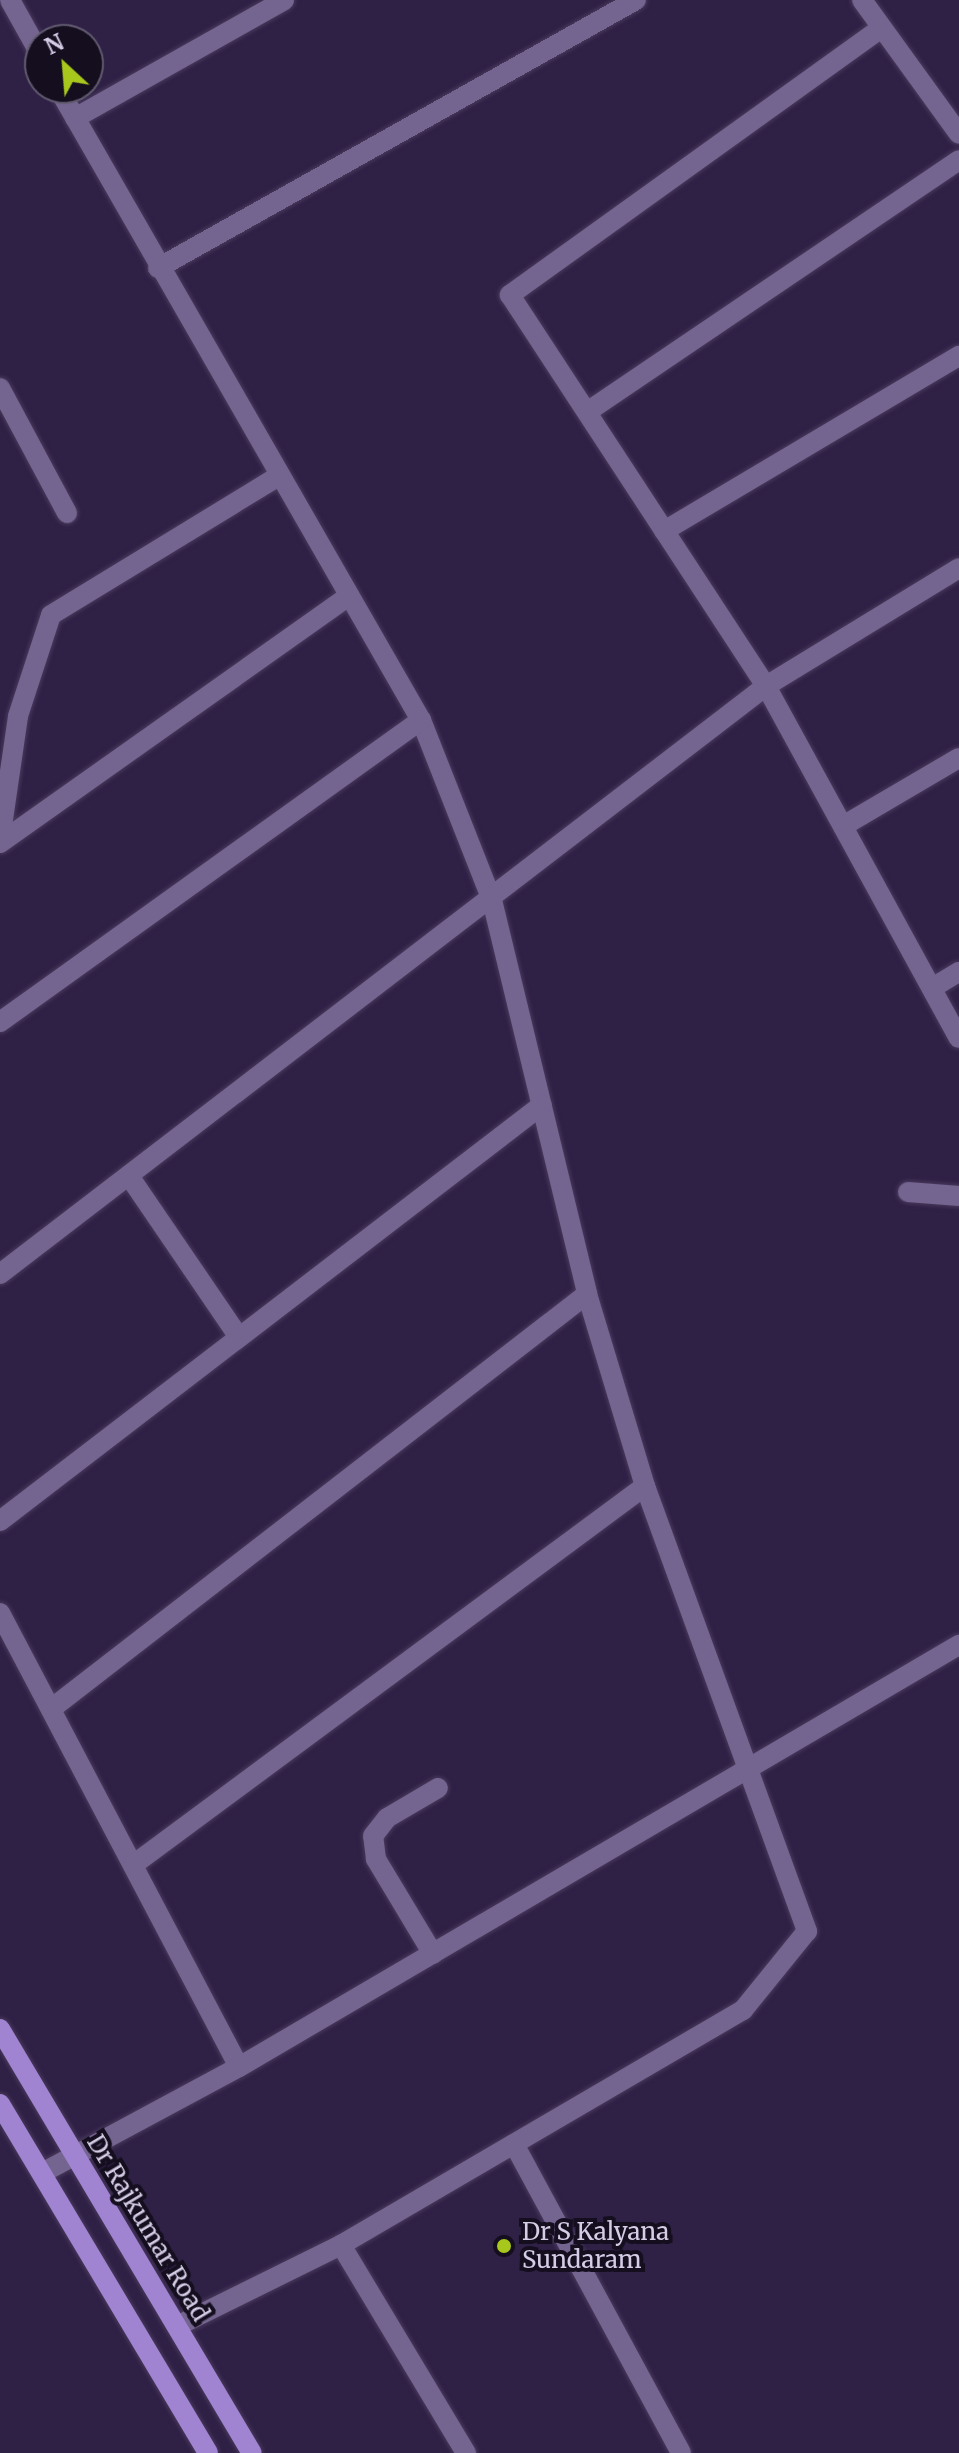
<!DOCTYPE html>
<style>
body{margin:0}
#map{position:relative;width:959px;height:2453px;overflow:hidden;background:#2f2046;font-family:Merriweather,serif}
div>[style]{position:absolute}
.roads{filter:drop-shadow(0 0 2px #493a5c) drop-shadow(0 0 2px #493a5c)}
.minor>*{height:20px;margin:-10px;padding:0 10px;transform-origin:10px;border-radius:10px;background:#746490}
.major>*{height:20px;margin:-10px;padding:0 10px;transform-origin:10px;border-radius:10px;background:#a184d1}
.dots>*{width:22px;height:22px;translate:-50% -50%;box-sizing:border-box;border:4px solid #140e1f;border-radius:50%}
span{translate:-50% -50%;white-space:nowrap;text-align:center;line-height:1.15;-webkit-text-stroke:8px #140e1f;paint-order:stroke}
.street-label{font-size:24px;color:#d5cde6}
.poi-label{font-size:24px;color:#d5cde6}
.left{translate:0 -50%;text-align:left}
.north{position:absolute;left:24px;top:24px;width:80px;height:80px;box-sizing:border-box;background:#140e1f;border:2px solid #615a6f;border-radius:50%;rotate:334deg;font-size:22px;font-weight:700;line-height:32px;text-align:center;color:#d5cde6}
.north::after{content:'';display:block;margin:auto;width:28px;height:36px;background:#a8c71d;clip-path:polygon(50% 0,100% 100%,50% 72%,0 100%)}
</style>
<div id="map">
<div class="roads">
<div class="minor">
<div style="left:10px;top:0;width:62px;rotate:60.9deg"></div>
<div style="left:862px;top:0;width:165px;rotate:54.1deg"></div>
<div style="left:880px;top:29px;width:456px;rotate:144.3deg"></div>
<div style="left:510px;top:295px;width:467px;rotate:56.8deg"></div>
<div style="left:766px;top:686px;width:401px;rotate:61.3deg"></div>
<div style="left:58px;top:88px;width:729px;rotate:60.13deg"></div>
<div style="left:421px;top:720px;width:193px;rotate:68.5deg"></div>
<div style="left:492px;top:900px;width:405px;rotate:76.4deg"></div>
<div style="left:587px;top:1294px;width:201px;rotate:73.2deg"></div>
<div style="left:645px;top:1486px;width:474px;rotate:70deg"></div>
<div style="left:807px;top:1931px;width:102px;rotate:129deg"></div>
<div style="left:743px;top:2010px;width:466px;rotate:149.7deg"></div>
<div style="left:341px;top:2245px;width:183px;rotate:153.7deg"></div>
<div style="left:75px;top:118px;width:240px;rotate:-29.4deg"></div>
<div style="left:158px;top:268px;width:548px;rotate:-29.28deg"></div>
<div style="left:0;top:388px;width:142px;rotate:61.8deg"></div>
<div style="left:587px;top:412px;width:449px;rotate:-34.1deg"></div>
<div style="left:664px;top:531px;width:343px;rotate:-30.7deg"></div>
<div style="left:843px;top:826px;width:134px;rotate:-30.4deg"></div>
<div style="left:0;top:840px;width:125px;rotate:-81.7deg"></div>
<div style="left:18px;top:716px;width:106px;rotate:-71.9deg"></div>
<div style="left:51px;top:615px;width:267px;rotate:-31.4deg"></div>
<div style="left:0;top:843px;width:428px;rotate:-35.3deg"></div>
<div style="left:932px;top:988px;width:31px;rotate:-31deg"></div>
<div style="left:0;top:1022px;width:518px;rotate:-35.65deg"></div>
<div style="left:129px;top:1176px;width:195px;rotate:55.7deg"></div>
<div style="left:908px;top:1192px;width:51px;rotate:4.5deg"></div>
<div style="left:0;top:1274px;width:966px;rotate:-37.51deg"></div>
<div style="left:766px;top:686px;width:226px;rotate:-31.4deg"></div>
<div style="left:0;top:1521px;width:683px;rotate:-37.51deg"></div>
<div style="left:0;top:1613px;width:513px;rotate:62.24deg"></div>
<div style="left:51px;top:1709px;width:678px;rotate:-37.75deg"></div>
<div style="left:133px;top:1865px;width:637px;rotate:-36.51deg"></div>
<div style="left:433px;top:1954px;width:111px;rotate:-121deg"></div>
<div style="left:376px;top:1859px;width:23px;rotate:-97deg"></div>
<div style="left:373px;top:1836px;width:23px;rotate:-52deg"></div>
<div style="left:387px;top:1818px;width:59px;rotate:-30.5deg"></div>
<div style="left:514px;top:2144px;width:351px;rotate:61.6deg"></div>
<div style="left:42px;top:2173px;width:224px;rotate:-28.3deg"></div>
<div style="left:239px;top:2067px;width:835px;rotate:-30.38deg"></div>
<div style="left:341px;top:2245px;width:243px;rotate:59deg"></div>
</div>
<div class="major">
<div style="left:0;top:2029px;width:493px;rotate:59.3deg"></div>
<div style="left:0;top:2104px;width:406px;rotate:59.2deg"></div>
</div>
</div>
<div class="dots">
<div style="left:504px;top:2246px;background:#a8c71d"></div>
</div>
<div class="street-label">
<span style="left:148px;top:2228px;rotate:59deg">Dr Rajkumar Road</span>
</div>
<div class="poi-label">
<span class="left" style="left:522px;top:2246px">Dr S Kalyana<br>Sundaram</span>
</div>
<div class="north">N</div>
</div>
